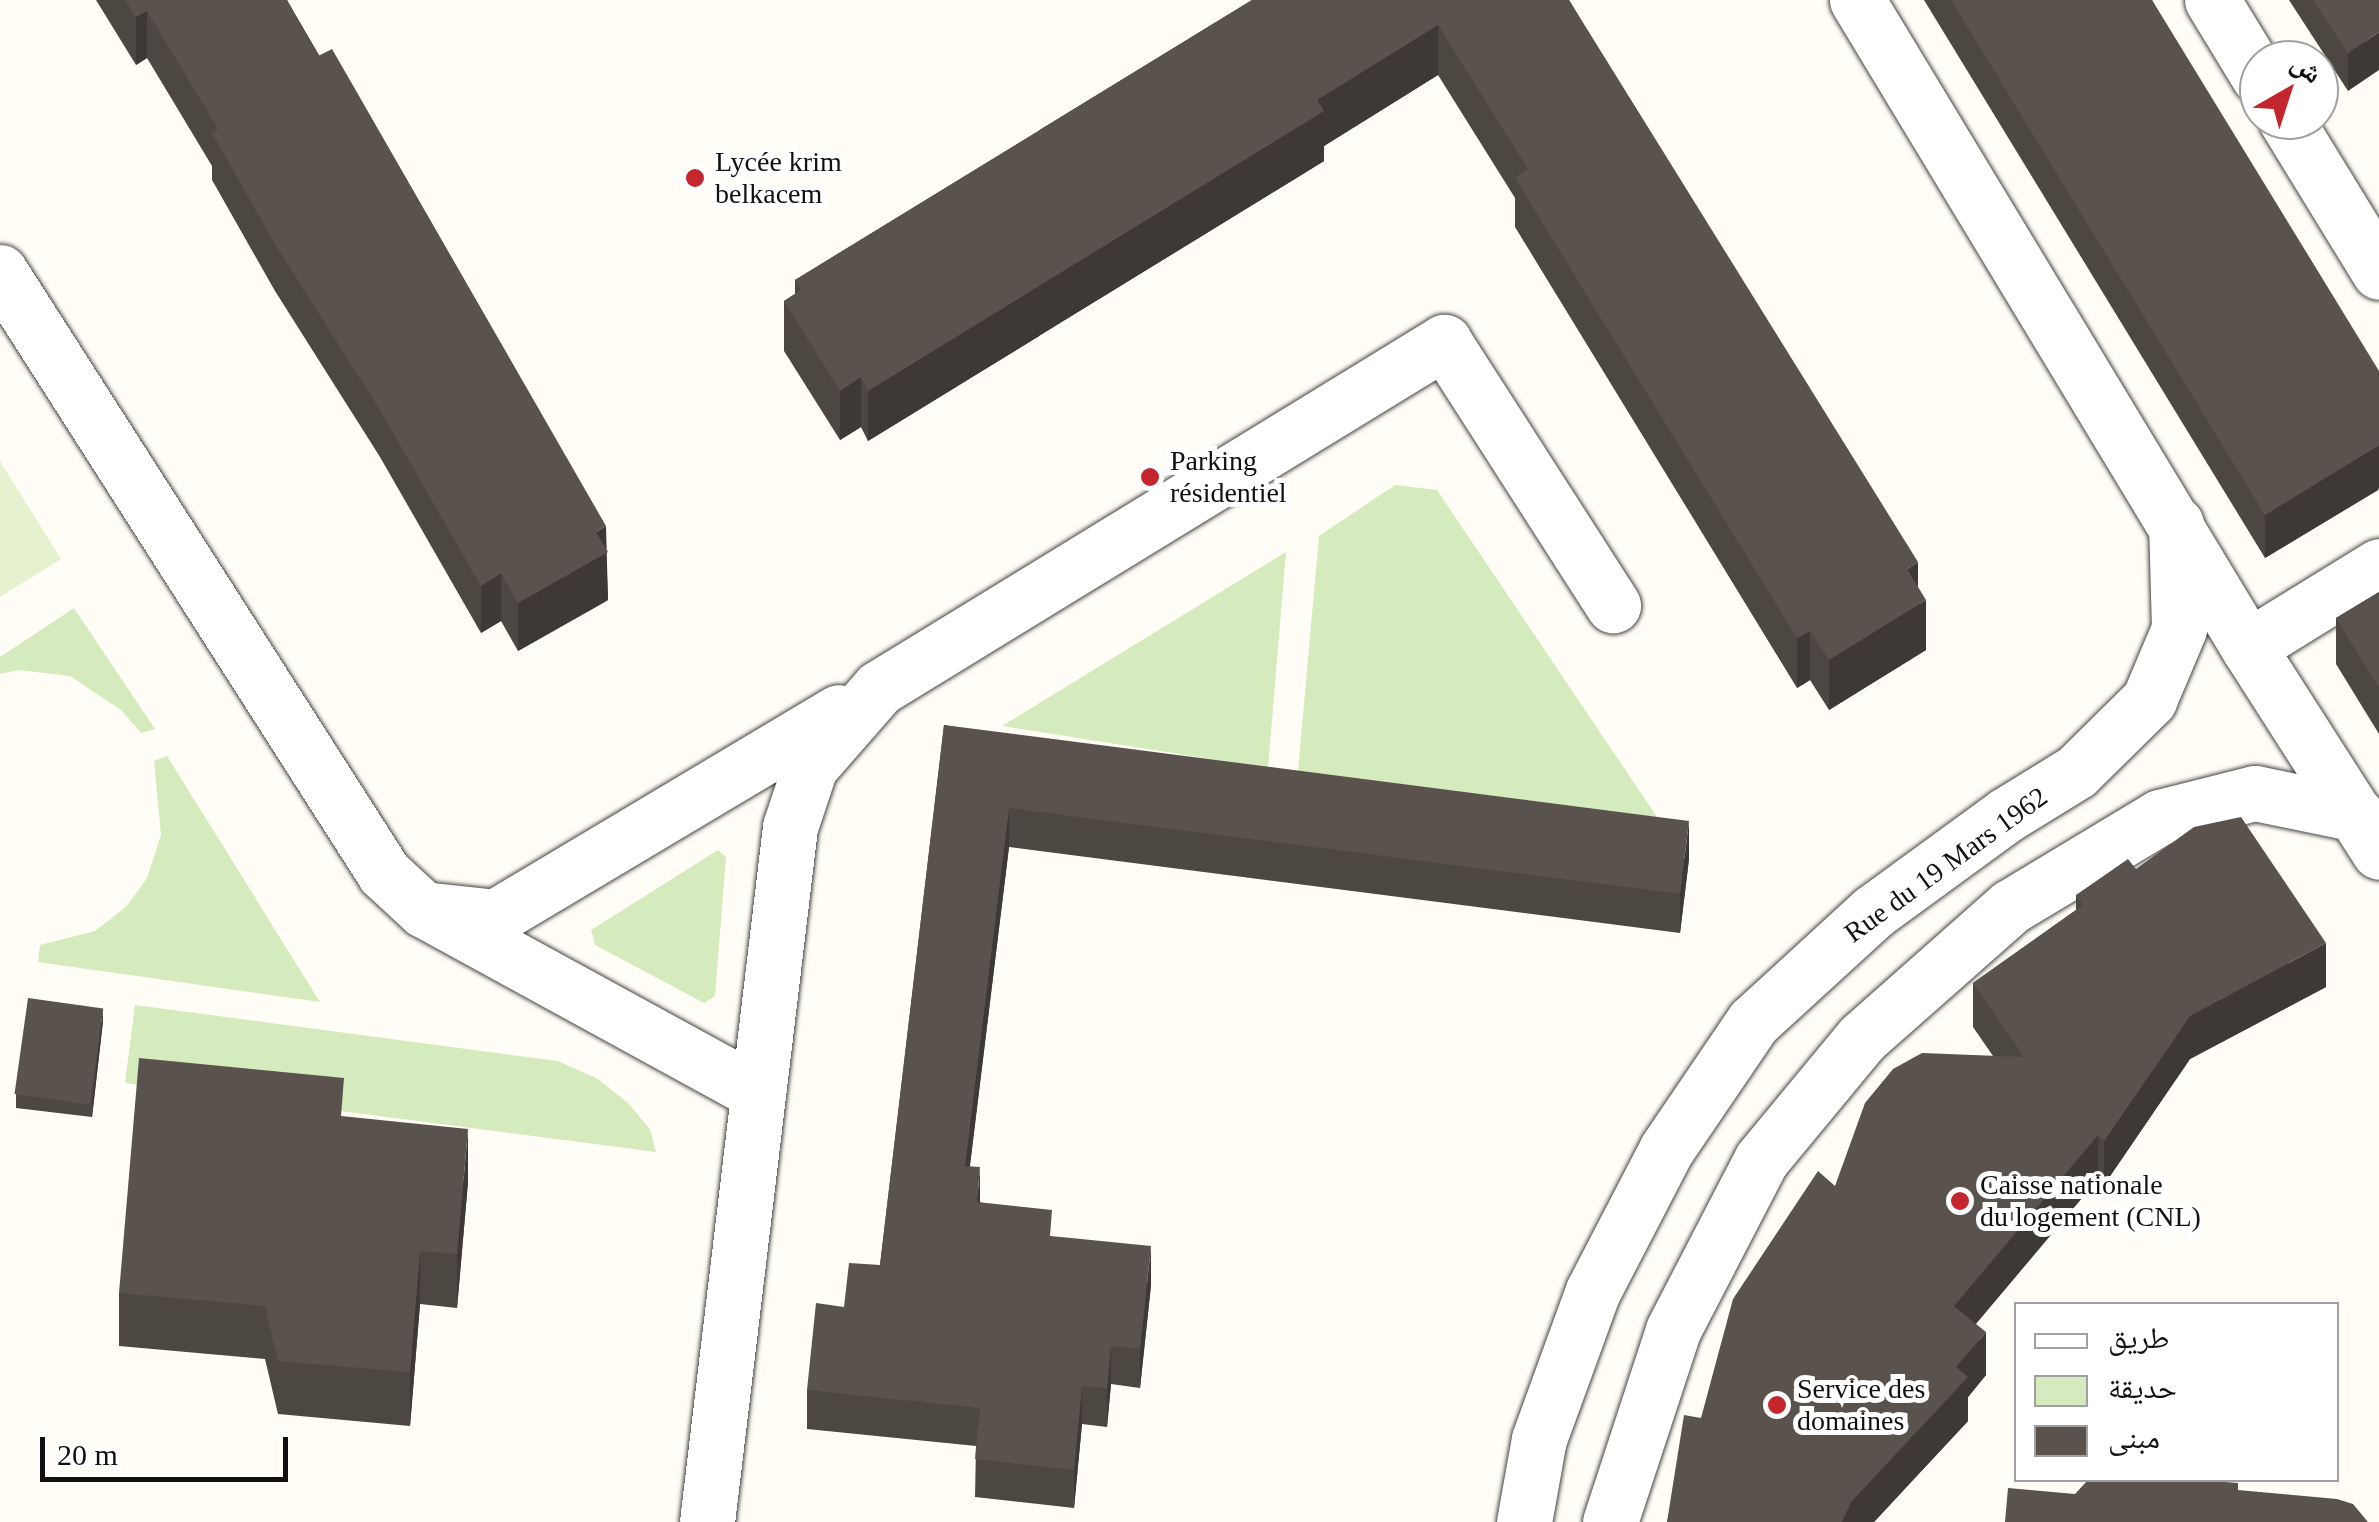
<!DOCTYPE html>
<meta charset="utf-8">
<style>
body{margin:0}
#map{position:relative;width:2379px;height:1522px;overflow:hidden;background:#fffdf5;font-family:"Times New Roman","Noto Naskh Arabic",serif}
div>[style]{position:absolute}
.green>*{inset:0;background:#d5ebbd}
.pitch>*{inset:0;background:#e6f2cf}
.roads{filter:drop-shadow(0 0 2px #444) drop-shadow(0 0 2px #444)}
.street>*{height:55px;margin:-27.5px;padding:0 27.5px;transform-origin:27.5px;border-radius:27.5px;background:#fff}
.wall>*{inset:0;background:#4d4742}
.shaded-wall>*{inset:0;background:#3f3936}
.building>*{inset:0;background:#5a524d;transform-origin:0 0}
.dots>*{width:28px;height:28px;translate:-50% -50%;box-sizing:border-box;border:5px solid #fff;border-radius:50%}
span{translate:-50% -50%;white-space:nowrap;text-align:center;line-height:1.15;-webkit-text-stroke:10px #fff;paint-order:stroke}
.poi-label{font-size:28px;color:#111}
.left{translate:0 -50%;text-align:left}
.street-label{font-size:28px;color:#111}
.legend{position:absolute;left:2014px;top:1302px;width:325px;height:180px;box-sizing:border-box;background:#fff;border:2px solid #a0a0a0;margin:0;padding:12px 18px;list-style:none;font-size:30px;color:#111}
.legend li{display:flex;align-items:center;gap:20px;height:50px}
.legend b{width:50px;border:2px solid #a0a0a0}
.north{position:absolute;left:2239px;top:40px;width:100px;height:100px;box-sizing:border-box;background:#fff;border:2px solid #a0a0a0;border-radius:50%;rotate:39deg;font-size:28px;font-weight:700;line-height:40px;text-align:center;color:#111}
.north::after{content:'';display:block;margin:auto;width:35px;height:45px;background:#c4262e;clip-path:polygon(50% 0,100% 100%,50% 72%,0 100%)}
.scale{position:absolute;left:40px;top:1437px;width:248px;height:45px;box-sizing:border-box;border:5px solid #111;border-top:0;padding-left:12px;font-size:30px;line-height:35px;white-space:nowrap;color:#111;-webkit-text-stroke:8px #fff;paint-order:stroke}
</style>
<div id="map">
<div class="green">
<div style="clip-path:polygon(1395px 485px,1437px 490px,1657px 817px,1298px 771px,1319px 536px)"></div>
<div style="clip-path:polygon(1286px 552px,1268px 768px,1002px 726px)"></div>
<div style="clip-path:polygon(74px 608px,155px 729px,141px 733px,121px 710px,70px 676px,19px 670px,0 674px,0 657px)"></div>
<div style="clip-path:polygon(167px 756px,320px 1002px,38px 962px,40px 945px,95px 931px,126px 907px,147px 878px,161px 835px,154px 761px)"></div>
<div style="clip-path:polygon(718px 850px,726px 857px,715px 996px,704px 1003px,595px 945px,591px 930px)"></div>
<div style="clip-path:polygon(135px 1005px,558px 1061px,598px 1079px,628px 1103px,650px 1129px,656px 1152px,125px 1083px)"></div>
</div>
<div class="pitch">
<div style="clip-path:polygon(0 461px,61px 559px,0 597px)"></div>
</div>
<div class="roads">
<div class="street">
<div style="left:1857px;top:0;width:756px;rotate:58.85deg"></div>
<div style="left:2248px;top:647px;width:243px;rotate:57.4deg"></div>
<div style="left:2212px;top:0;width:90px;rotate:58.6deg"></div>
<div style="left:2286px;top:120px;width:178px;rotate:58.5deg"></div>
<div style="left:0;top:272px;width:713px;rotate:57.42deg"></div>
<div style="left:384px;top:873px;width:54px;rotate:42.8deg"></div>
<div style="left:424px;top:910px;width:381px;rotate:28.7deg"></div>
<div style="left:2248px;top:647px;width:154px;rotate:-31.7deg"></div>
<div style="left:432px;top:910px;width:63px;rotate:6.3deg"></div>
<div style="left:495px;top:917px;width:400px;rotate:-30.8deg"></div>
<div style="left:707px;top:1522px;width:700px;rotate:-83.19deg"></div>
<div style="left:790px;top:827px;width:63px;rotate:-71.6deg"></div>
<div style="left:810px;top:767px;width:105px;rotate:-48.9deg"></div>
<div style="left:879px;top:688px;width:663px;rotate:-31.48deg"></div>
<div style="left:1444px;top:342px;width:313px;rotate:57.3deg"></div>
<div style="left:1524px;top:1522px;width:84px;rotate:-79.8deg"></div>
<div style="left:1539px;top:1439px;width:158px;rotate:-70deg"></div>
<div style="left:1593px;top:1291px;width:159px;rotate:-62.6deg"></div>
<div style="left:1666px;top:1150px;width:155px;rotate:-55.8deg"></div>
<div style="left:1753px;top:1022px;width:163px;rotate:-42.5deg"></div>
<div style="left:1873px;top:912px;width:165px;rotate:-36.1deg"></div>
<div style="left:2006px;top:815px;width:82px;rotate:-31.6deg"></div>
<div style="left:2076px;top:772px;width:103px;rotate:-44.6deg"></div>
<div style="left:2149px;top:700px;width:77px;rotate:-67.1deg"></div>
<div style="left:2179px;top:629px;width:105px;rotate:-91.6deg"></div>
<div style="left:1610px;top:1522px;width:202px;rotate:-71.8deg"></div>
<div style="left:1673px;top:1330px;width:191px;rotate:-62.6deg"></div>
<div style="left:1761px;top:1160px;width:158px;rotate:-50.4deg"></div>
<div style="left:1862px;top:1038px;width:198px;rotate:-41.5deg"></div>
<div style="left:2010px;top:907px;width:175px;rotate:-31deg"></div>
<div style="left:2160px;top:817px;width:98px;rotate:-14.2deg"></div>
<div style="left:2255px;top:793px;width:103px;rotate:11.7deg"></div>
</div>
</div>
<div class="wall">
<div style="clip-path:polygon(96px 0,287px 0,606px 549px,608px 600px,518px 651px,501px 621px,481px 633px,380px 457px,275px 291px,212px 180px,212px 166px,147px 58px,136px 65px)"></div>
<div style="clip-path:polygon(1252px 0,1569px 0,1918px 588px,1926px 650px,1829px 710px,1810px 680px,1797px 688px,1515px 227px,1515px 198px,1438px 75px,1324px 146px,1324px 161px,868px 441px,861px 427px,840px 440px,784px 351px,784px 301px,795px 294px,795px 280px)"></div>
<div style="clip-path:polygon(1924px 0,2152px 0,2378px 490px,2265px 558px)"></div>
<div style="clip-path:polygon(2289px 0,2379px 0,2348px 91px)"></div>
<div style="clip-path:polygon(2379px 592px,2379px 734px,2336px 664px,2336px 618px)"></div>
<div style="clip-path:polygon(944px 725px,1689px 859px,1680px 933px,1009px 847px,970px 1166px,980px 1202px,1151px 1285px,1140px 1388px,1111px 1384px,1107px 1427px,1082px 1424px,1074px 1508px,975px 1497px,976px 1446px,807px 1429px,807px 1390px,844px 1307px,880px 1265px)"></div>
<div style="clip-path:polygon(2136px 869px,2326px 987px,2190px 1059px,2104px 1185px,2098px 1179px,1976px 1324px,1986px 1375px,1968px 1397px,1968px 1421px,1874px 1522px,1667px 1522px,1701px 1418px,1835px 1186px,1993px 1056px,1973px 1027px,1973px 983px,2076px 910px,2076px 895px)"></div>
<div style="clip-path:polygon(103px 1021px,92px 1117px,16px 1108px,16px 1094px)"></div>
<div style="clip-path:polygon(344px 1117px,468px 1182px,457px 1308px,420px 1304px,410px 1426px,278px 1414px,265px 1359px,119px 1346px,119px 1293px)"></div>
</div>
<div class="shaded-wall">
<div style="clip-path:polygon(147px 11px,147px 58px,136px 65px,136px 17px)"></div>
<div style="clip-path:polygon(1438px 25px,1438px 75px,1324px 146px,1324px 161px,868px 441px,868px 391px,1317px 100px)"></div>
<div style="clip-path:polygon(2379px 32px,2379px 70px,2348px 91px,2348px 53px)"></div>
<div style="clip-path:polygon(861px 377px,861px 427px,840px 440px,840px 391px)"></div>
<div style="clip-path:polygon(2379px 444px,2379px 488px,2378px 490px,2265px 558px,2265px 515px)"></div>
<div style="clip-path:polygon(606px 526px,608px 600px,518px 651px,518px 603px,596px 532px)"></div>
<div style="clip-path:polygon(1918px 562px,1918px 605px,1926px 600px,1926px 650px,1829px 710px,1829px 660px,1907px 569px)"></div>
<div style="clip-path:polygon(501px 573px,501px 621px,481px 633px,481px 586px)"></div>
<div style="clip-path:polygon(1810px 631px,1810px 680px,1797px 688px,1797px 638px)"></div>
<div style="clip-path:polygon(1009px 808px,1009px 847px,965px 1204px,965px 1166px)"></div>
<div style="clip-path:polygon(1689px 821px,1689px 859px,1680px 933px,1680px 894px)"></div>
<div style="clip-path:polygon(2326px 943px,2326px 987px,2190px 1059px,2104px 1185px,2104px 1141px,2190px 1016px)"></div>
<div style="clip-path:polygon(103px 1008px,103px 1021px,92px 1117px,92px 1103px)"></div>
<div style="clip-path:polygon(468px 1129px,468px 1182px,457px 1308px,457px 1254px)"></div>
<div style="clip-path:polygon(2098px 1135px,2098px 1179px,1954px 1349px,1954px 1306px)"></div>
<div style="clip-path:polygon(980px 1167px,980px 1206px,977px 1202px)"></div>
<div style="clip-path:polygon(1151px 1246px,1151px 1285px,1140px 1388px,1140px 1349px)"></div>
<div style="clip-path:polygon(420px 1251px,420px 1304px,410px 1426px,410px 1372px)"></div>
<div style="clip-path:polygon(1986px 1332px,1986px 1375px,1968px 1397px,1968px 1421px,1874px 1522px,1842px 1522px,1851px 1502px,1956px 1367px)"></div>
<div style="clip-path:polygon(1111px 1346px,1111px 1384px,1107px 1427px,1107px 1388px)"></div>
<div style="clip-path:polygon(1082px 1386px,1082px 1424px,1074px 1508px,1074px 1470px)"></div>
</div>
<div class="building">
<div style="clip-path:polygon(125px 0,287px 0,318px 56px,332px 49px,606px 526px,596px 532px,608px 552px,518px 603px,501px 573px,481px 586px,380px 410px,275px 244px,212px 133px,218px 129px,147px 11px,136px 17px)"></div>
<div style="clip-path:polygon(1252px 0,1569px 0,1918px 562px,1907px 569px,1926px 600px,1829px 660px,1810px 631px,1797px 638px,1515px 178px,1528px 169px,1438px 25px,1317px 100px,1324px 111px,868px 391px,861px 377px,840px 391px,784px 301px,801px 290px,795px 280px)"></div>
<div style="clip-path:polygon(1951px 0,2152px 0,2379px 371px,2379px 444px,2378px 446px,2265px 515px)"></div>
<div style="clip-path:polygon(2313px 0,2379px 0,2379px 32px,2348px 53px)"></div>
<div style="clip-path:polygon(2379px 592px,2379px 688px,2336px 618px)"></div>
<div style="clip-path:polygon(944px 725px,1689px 821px,1680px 894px,1009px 808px,965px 1166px,980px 1167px,977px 1202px,1052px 1210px,1050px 1236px,1151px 1246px,1140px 1349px,1111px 1346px,1107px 1388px,1082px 1386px,1074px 1470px,975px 1459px,980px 1408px,807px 1390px,816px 1303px,844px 1307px,849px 1263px,880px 1265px)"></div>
<div style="clip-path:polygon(2241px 817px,2326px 943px,2190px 1016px,2104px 1141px,2098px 1135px,1954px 1306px,1986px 1332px,1956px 1367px,1968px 1377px,1851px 1502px,1842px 1522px,1667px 1522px,1684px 1415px,1701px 1418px,1733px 1299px,1818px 1171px,1835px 1186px,1865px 1103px,1893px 1069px,1922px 1053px,2024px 1057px,1973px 983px,2083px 905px,2076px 895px,2128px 859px,2136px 869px,2194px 827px)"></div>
<div style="left:28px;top:998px;width:76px;height:97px;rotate:8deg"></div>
<div style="clip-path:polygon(139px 1058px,344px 1078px,341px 1116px,468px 1129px,457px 1254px,420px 1251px,410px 1372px,278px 1361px,265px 1306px,119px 1293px)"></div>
<div style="clip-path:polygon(2088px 1480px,2200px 1480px,2238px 1483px,2238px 1490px,2337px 1499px,2353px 1504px,2368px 1522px,2005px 1522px,2008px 1488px,2075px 1494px)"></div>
</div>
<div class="dots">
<div style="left:695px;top:178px;background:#c4262e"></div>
<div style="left:1150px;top:477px;background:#c4262e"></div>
<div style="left:1960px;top:1201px;background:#c4262e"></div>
<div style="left:1777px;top:1405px;background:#c4262e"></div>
</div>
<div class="poi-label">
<span class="left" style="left:715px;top:178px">Lycée krim<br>belkacem</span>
<span class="left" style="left:1170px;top:477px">Parking<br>résidentiel</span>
<span class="left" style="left:1980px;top:1201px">Caisse nationale<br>du logement (CNL)</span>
<span class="left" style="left:1797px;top:1405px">Service des<br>domaines</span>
</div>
<div class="street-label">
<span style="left:1946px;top:865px;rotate:-36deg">Rue du 19 Mars 1962</span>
</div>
<ul class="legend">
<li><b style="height:12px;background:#fff"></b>طريق</li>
<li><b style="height:28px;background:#d5ebbd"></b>حديقة</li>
<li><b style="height:28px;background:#5a524d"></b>مبنى</li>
</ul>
<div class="north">ش</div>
<div class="scale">20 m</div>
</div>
